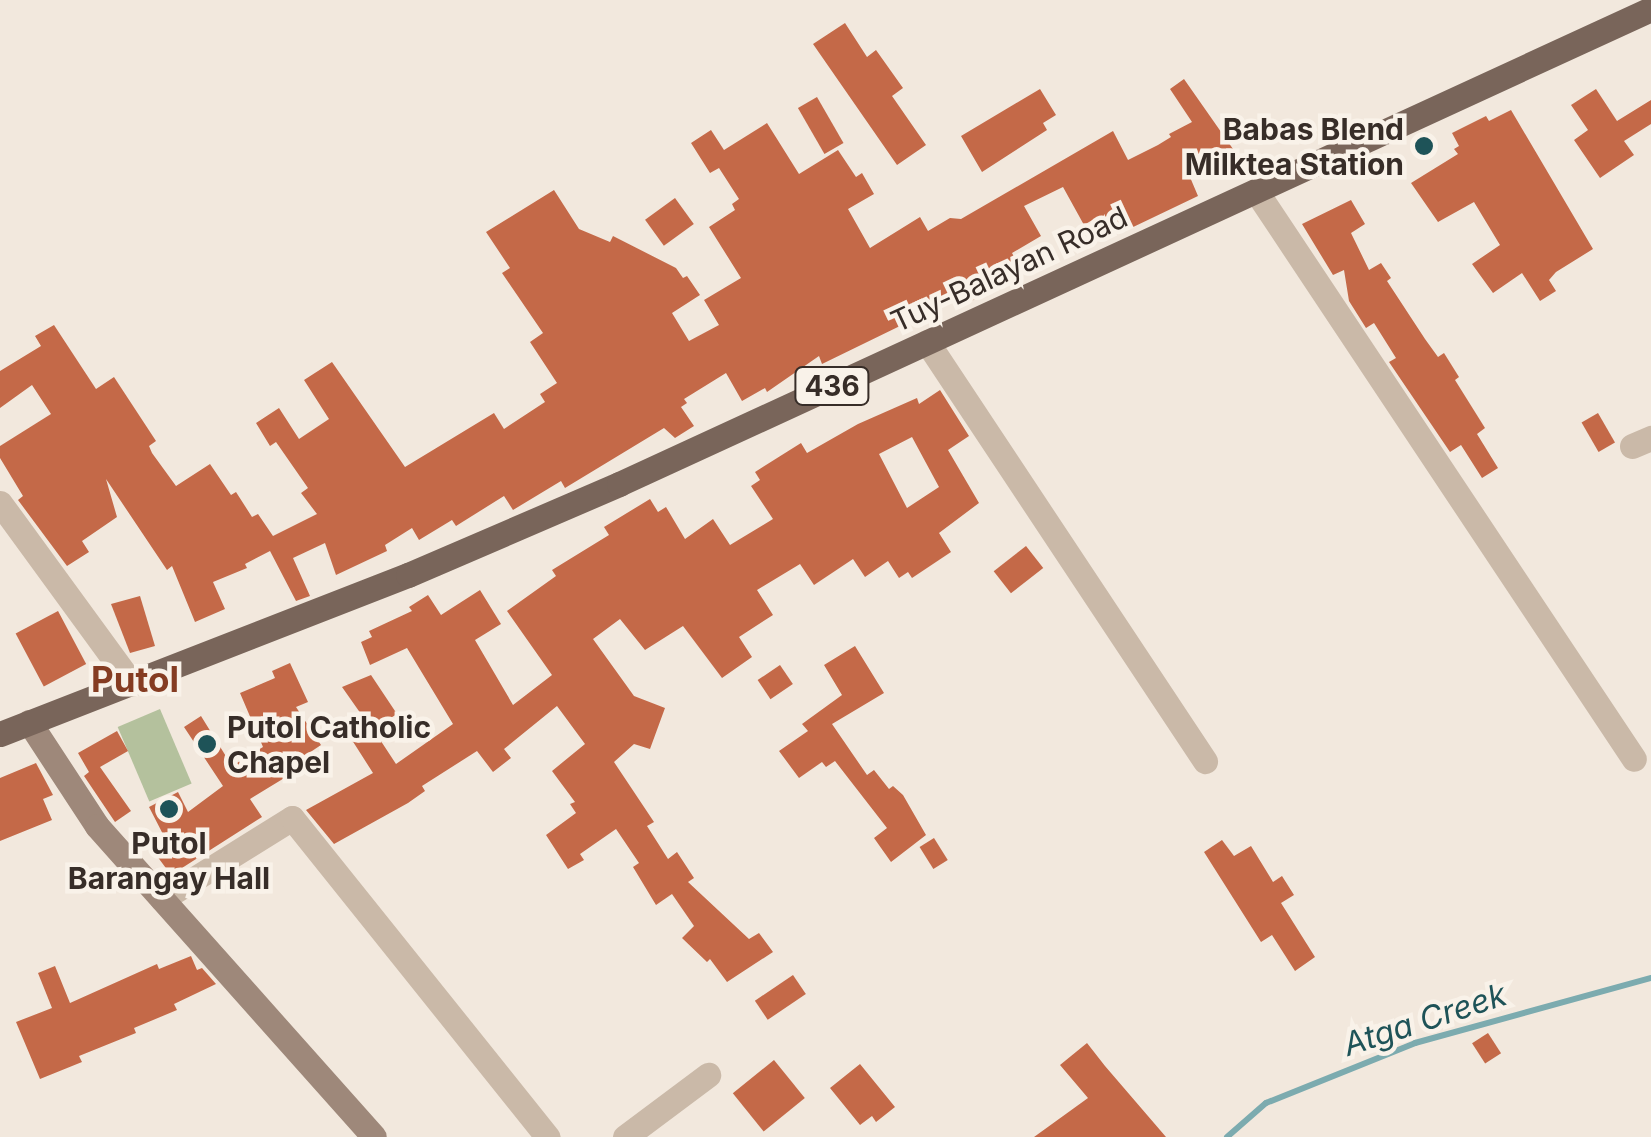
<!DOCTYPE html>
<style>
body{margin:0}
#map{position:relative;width:1651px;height:1137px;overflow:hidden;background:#f2e8dd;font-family:Inter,sans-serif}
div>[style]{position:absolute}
.green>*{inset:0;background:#b4c19d;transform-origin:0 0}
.stream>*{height:6px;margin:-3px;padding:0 3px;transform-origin:3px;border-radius:3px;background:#7cabaf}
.building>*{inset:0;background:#c46948;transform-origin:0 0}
.street>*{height:25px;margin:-12.5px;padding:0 12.5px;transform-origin:12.5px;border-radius:12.5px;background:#cab9a8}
.secondary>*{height:25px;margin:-12.5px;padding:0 12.5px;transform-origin:12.5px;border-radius:12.5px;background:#9e887a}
.primary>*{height:25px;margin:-12.5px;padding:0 12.5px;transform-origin:12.5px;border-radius:12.5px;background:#79655a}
.dots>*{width:28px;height:28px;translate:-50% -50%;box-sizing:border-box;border:5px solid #f9f2e9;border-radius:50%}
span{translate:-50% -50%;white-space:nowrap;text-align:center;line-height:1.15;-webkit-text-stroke:9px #f9f2e9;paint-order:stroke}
.shield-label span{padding:2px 8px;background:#f9f2e9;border:2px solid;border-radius:8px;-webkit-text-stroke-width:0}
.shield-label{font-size:28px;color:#372d28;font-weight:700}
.poi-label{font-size:30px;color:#372d28;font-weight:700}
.right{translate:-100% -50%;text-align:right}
.left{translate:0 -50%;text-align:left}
.street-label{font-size:30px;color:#372d28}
.water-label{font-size:32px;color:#1e5358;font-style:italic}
.quarter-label{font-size:35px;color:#853c22;font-weight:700}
</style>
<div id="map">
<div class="green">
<div style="left:160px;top:709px;width:81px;height:46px;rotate:67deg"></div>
</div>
<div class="stream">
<div style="left:1227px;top:1137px;width:52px;rotate:-41.1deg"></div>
<div style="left:1266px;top:1103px;width:161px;rotate:-21.9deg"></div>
<div style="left:1415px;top:1043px;width:245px;rotate:-15.4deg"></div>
</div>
<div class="building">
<div style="clip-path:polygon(845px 23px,867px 57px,876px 50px,903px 88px,892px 96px,926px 145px,897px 165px,813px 44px)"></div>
<div style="clip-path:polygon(1184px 79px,1240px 159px,1223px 168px,1213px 149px,1184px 163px,1198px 196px,1129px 229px,1124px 220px,1101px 232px,1094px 219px,1084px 225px,1063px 187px,1024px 206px,1041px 236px,1012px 253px,1022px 272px,970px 302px,967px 296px,900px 322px,902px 325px,822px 364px,819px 356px,767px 392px,765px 388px,742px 401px,726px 373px,684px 399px,687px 403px,681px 407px,694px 426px,675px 438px,664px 428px,565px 488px,561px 481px,513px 510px,504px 496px,456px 526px,452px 520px,419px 540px,412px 528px,385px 545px,387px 551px,336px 575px,325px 543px,293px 558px,310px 596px,296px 601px,270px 551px,245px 564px,247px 568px,213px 582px,225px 609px,195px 622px,172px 566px,167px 570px,106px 479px,117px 517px,82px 541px,89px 552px,67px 566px,18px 500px,23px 496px,0 458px,0 446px,51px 414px,32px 385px,0 408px,0 371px,41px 346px,35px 336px,54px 325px,96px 389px,114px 377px,156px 441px,149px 446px,152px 453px,176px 486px,210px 464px,231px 495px,236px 492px,252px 517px,258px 514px,273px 536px,317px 514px,301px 493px,308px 488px,276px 442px,270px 446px,256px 423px,279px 408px,299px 439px,329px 419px,304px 380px,332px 362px,405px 467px,494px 413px,504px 429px,545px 402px,540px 394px,557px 383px,530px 342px,543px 333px,502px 273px,510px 268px,486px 232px,554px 190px,579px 229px,610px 242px,613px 236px,676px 268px,683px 278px,687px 276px,700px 295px,672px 313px,689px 341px,719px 325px,704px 300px,741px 278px,709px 227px,735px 210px,732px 204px,739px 199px,719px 168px,710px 173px,691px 143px,711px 130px,724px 150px,767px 123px,799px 174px,838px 150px,856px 177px,862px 173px,874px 194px,848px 209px,870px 248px,920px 217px,928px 231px,950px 218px,961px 219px,1113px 131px,1128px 160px,1158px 145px,1171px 137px,1169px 134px,1192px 122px,1170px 89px)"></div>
<div style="clip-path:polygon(1040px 89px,1056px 115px,1043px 123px,1047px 130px,982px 172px,961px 136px)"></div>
<div style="clip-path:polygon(1596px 89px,1617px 121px,1651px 100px,1651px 124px,1624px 141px,1634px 155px,1600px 178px,1574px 140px,1588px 130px,1571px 105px)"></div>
<div style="left:817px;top:97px;width:53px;height:22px;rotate:60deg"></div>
<div style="clip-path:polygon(1511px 110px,1593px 249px,1556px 272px,1549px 280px,1556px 291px,1540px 301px,1522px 273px,1493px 293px,1472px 264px,1500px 245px,1474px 202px,1438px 222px,1411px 183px,1458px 154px,1454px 149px,1459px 146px,1452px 133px,1486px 116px,1489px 121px)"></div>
<div style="left:675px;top:198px;width:32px;height:37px;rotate:54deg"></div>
<div style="clip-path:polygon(1351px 200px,1365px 224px,1351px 233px,1369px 270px,1381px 263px,1391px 278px,1387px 281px,1425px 339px,1438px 357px,1444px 353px,1459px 377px,1455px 380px,1485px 428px,1477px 434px,1498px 468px,1482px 478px,1461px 445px,1450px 452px,1389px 362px,1396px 358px,1374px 323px,1366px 328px,1349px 301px,1344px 270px,1333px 275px,1302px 224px)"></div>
<div style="clip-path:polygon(evenodd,940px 390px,969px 436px,948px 450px,979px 503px,939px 533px,951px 552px,912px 578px,908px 572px,899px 578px,888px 561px,865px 577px,853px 559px,814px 585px,800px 564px,757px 590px,773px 615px,739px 637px,752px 657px,722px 678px,683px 626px,645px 650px,620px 619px,593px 639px,634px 696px,665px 708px,650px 749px,634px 744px,614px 762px,654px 822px,647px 826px,668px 859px,677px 852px,694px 878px,688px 882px,749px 939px,759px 933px,773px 952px,727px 982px,710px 959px,707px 962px,682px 938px,694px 926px,672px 894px,656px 905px,633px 867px,639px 863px,616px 829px,580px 854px,584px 860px,568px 869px,546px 835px,576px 813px,570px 804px,575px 802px,552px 771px,585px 744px,557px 706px,504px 749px,511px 758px,493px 772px,477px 751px,422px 786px,425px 791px,408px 803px,334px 844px,306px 810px,373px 773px,343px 726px,361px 714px,342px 687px,371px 675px,397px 714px,373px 729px,396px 764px,453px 724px,407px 648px,370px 665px,361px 642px,372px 637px,369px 631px,412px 611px,409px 607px,428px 595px,441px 615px,480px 590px,501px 624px,475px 640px,513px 705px,552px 675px,507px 611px,556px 576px,552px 570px,609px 535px,604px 527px,650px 499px,658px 512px,666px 507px,685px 539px,713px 519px,730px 545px,773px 519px,751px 486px,760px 480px,755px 472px,801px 443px,807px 453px,858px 424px,917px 398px,919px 404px,940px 390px,912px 437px,939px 487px,907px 508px,879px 454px,912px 437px)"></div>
<div style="left:1598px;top:413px;width:34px;height:19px;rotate:60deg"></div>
<div style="left:1026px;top:546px;width:28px;height:41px;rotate:52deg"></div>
<div style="clip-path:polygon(140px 596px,155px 646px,130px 653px,111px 604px)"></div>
<div style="left:58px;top:611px;width:60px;height:48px;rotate:62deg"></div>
<div style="clip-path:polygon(855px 646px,884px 693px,832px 724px,867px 775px,874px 770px,889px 789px,893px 786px,903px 795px,926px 835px,891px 862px,874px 838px,887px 828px,835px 761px,826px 767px,822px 762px,799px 778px,779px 751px,808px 731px,802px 724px,842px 695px,824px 665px)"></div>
<div style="clip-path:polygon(290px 663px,308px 702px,296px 707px,321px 745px,282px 771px,286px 777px,250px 799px,262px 817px,171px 875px,154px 852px,167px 842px,149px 807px,178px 792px,188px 812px,223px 786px,184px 727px,201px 716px,232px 766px,263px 747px,240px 693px,275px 678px,272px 671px)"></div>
<div style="left:780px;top:665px;width:23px;height:27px;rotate:56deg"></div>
<div style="clip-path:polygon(117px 731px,128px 751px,100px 767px,131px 811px,115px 822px,84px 776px,89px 772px,78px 753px)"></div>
<div style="clip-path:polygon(36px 763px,53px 795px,43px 799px,52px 820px,0 841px,0 778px)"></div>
<div style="left:934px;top:838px;width:26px;height:17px;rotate:58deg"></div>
<div style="clip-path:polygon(1222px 840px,1234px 856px,1251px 846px,1273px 882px,1282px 876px,1294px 895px,1281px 903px,1315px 957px,1295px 971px,1272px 935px,1261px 942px,1204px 852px)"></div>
<div style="clip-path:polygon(191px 956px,197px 970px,202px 968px,216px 984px,174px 1004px,177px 1010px,134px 1028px,136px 1033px,79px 1056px,82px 1062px,40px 1079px,16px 1022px,52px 1008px,38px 973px,55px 966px,70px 1003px,157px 964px,159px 969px)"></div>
<div style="left:793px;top:975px;width:23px;height:46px;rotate:56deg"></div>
<div style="left:1488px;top:1033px;width:24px;height:19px;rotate:57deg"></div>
<div style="clip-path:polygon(1087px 1043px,1105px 1066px,1166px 1137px,1034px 1137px,1088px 1098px,1060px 1065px)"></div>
<div style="left:774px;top:1060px;width:49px;height:53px;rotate:51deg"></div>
<div style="clip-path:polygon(860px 1064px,895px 1107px,876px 1122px,872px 1116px,860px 1125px,830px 1088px)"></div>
</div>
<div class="street">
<div style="left:1256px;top:191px;width:682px;rotate:56.36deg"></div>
<div style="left:927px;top:342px;width:503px;rotate:56.44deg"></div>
<div style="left:1632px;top:446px;width:21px;rotate:-23deg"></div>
<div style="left:0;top:503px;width:224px;rotate:53.9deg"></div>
<div style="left:162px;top:899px;width:153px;rotate:-31.9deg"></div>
<div style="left:292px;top:818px;width:409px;rotate:51.3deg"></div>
<div style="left:625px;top:1137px;width:104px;rotate:-36.8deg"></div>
</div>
<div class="secondary">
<div style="left:29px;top:722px;width:124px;rotate:56.8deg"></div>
<div style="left:97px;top:826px;width:416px;rotate:48.3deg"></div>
</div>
<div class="primary">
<div style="left:0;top:734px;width:438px;rotate:-21.3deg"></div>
<div style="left:408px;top:575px;width:230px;rotate:-23.3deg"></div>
<div style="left:619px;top:484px;width:1136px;rotate:-24.72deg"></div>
</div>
<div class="dots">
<div style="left:1424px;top:146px;background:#1e5358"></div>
<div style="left:207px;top:744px;background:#1e5358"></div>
<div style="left:169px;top:809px;background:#1e5358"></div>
</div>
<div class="shield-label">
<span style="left:832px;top:386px">436</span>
</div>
<div class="poi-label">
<span class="right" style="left:1404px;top:146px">Babas Blend<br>Milktea Station</span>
<span class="left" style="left:227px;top:744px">Putol Catholic<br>Chapel</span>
<span style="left:169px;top:860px">Putol<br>Barangay Hall</span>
</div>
<div class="street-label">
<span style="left:1009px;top:269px;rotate:-25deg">Tuy-Balayan Road</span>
</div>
<div class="water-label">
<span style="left:1425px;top:1020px;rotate:-18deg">Atga Creek</span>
</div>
<div class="quarter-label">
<span style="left:135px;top:679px">Putol</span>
</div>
</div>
